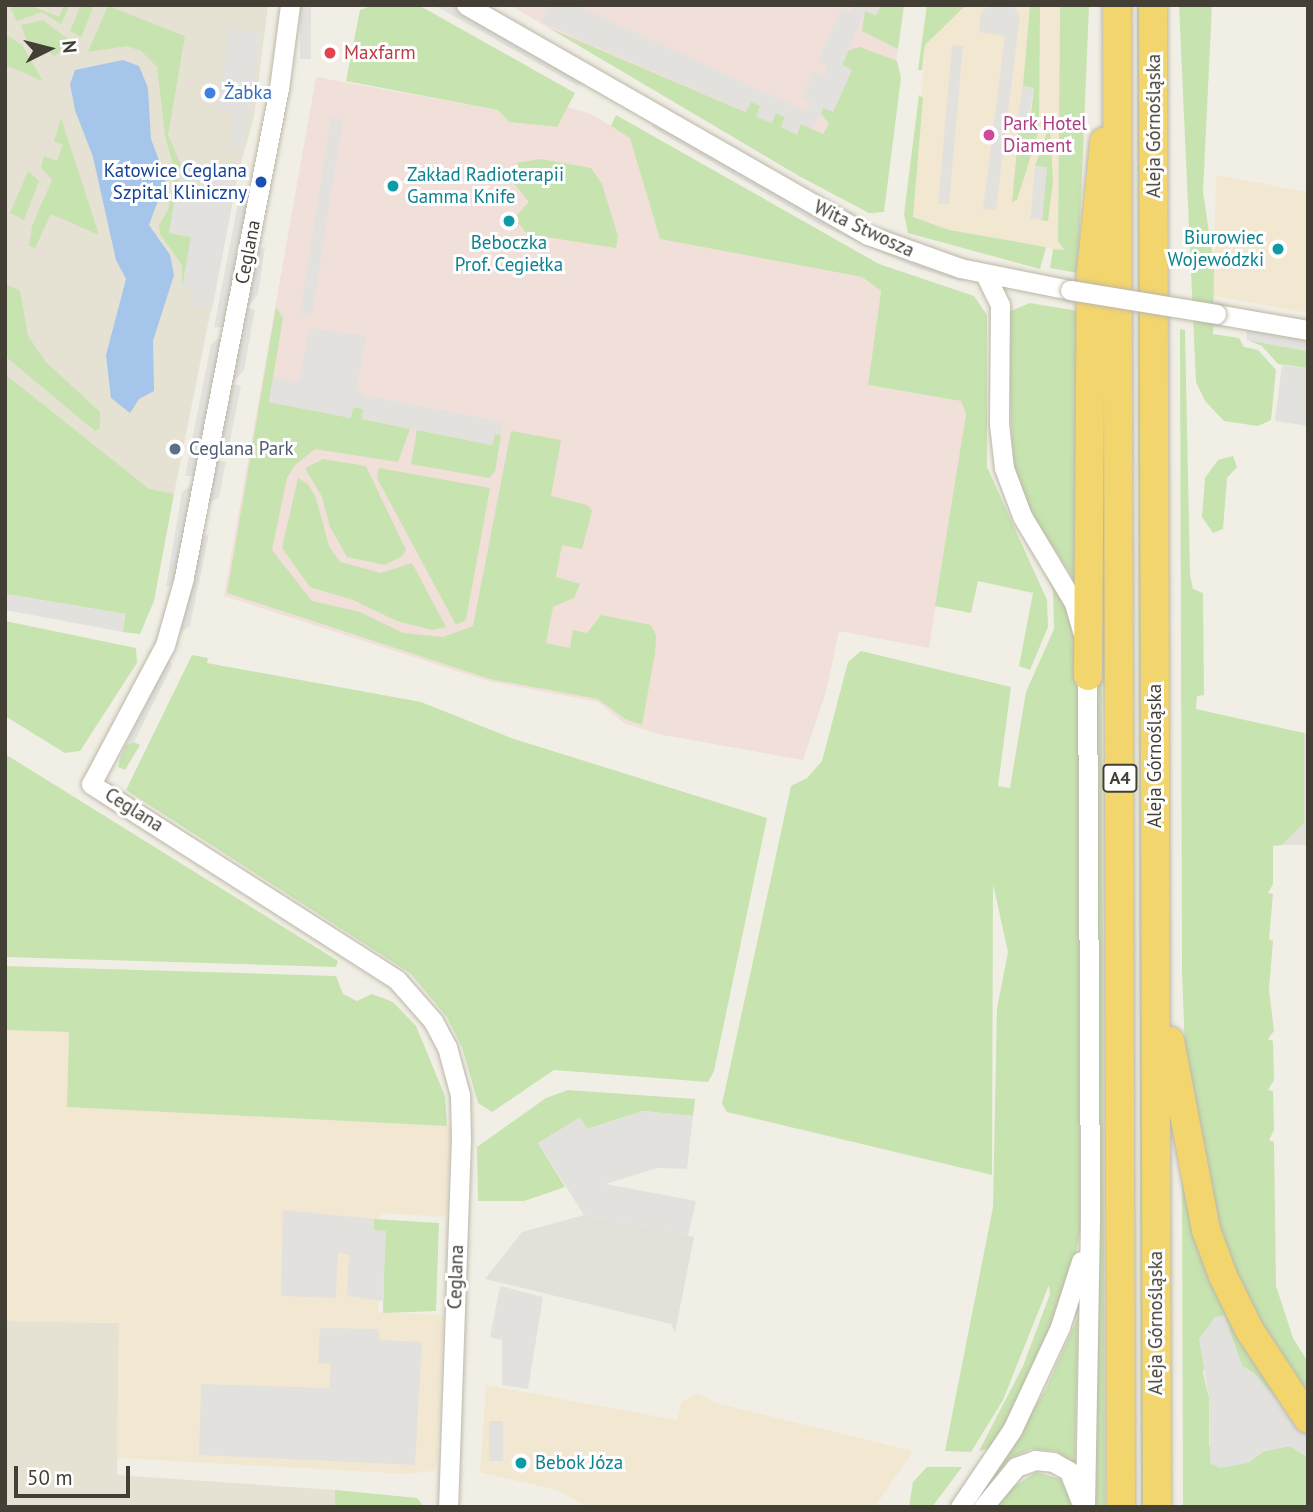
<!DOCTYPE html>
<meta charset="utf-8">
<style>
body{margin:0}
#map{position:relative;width:1313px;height:1512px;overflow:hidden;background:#f1efe5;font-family:"PT Sans",sans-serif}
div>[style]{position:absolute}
.residential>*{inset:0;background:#e5e1d3}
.commercial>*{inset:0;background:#f2e8d1}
.industrial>*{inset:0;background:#e3e0da}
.medical>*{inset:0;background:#f1dfd9}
.green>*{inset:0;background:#c7e3b0}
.parking>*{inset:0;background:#e2e1dd;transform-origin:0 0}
.water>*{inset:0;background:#a5c6ea}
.roads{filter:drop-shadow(0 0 2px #bcb7a8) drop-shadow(0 0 2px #bcb7a8)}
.tertiary>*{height:19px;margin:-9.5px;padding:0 9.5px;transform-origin:9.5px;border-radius:9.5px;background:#fff}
.motorway>*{height:28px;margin:-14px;padding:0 14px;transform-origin:14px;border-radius:14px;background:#f3d56e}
.bridges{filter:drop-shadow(0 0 2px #bcb7a8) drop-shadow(0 0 2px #bcb7a8)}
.tertiary-bridge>*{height:19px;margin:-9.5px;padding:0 9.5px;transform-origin:9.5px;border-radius:9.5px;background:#fff}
.dots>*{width:19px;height:19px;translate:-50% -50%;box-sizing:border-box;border:4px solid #fff;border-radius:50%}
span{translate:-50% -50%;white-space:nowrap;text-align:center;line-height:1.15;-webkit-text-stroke:6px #fff;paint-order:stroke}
.shield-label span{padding:2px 5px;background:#fff;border:2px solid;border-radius:5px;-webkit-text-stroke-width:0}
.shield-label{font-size:18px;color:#433f35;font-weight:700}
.health-label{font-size:19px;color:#be3a42}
.left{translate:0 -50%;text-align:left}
.shop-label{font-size:19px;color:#366cbe}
.hotel-label{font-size:19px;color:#b23c85}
.street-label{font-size:19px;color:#433f35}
.transit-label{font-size:19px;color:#164399}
.right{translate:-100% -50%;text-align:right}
.culture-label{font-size:19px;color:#0d838f}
.service-label{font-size:19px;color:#4e5e75}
.frame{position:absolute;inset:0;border:7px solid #433f35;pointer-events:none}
.north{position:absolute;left:14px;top:14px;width:70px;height:70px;-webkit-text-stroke:5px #fff;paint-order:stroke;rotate:84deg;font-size:19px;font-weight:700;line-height:28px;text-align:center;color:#433f35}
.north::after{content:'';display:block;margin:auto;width:24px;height:32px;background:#433f35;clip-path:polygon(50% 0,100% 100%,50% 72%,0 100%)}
.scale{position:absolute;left:14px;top:1466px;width:116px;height:32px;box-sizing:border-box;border:4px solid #433f35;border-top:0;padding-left:9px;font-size:21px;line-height:24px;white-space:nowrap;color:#433f35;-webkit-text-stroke:5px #fff;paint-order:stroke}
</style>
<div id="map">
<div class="residential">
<div style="clip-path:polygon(5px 5px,268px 5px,254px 117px,238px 174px,174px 494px,149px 490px,5px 374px)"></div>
<div style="clip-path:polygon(5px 1321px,119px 1323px,117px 1475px,335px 1490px,335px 1507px,5px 1507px)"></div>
</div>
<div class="commercial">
<div style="clip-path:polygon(966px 5px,1060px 5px,1058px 241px,1064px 251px,947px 230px,913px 217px,925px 45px)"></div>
<div style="clip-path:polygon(1216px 175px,1308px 192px,1308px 313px,1213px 296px)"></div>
<div style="clip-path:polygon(5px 1030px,69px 1032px,68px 1107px,451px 1126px,446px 1217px,380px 1213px,378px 1312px,443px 1315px,437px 1465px,433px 1471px,408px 1474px,117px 1458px,119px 1323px,5px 1321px)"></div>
<div style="clip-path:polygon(486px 1385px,677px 1420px,681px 1402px,698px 1393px,716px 1403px,913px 1451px,875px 1507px,588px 1507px,559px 1491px,480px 1472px)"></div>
</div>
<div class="industrial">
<div style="clip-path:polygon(1304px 733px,1308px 734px,1308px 845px,1282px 845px,1304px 823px)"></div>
<div style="clip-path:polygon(584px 1215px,694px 1237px,675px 1333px,671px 1324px,485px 1279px,522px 1232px)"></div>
</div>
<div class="medical">
<div style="clip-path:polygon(510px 5px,904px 5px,875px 215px,799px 176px)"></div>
<div style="clip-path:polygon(316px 77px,498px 110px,509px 122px,556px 127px,566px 107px,589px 113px,630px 137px,660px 239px,862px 277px,881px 291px,868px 385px,962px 401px,966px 414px,929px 648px,839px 631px,826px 692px,803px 760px,658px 734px,624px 723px,598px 702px,488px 681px,224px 596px)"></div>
</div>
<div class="green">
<div style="clip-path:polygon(9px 5px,29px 5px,59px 17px,64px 5px,70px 5px,61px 24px,42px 12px,17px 21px)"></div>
<div style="clip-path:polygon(81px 5px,94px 5px,81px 37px,70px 31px)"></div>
<div style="clip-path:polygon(374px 5px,422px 7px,575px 93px,557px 127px,509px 122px,498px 110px,346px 81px,360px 10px)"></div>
<div style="clip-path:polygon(881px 5px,904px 5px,898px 49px,862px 31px,865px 11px,876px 15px)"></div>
<div style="clip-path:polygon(927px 5px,966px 5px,925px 45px,922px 70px,918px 70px)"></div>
<div style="clip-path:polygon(1030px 5px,1040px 5px,1039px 130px,1017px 200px,1012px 202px,1019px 128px,1029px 129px,1034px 88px,1023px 86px)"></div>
<div style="clip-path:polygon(1060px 5px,1089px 5px,1078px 273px,1050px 268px,1053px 249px,1064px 250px,1058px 241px)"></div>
<div style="clip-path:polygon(1137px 5px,1143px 5px,1146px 1507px,1141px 1507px)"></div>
<div style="clip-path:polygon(1179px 5px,1212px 5px,1203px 192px,1214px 265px,1213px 334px,1239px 338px,1244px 347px,1258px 350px,1276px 370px,1271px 420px,1258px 426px,1224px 421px,1205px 401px,1196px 382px)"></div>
<div style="clip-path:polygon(108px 6px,185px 36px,168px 135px,181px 165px,169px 233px,191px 237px,182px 288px,182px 265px,160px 234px,159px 225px,168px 210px,175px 173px,165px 135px,157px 67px,141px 51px,127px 46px,88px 52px)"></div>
<div style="clip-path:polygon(43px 20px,70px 41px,55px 56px,26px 39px,21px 25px)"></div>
<div style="clip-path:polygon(549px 28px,745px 112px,750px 101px,761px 106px,756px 116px,776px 113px,786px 117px,781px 127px,801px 124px,823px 134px,829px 124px,821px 114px,823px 107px,833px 112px,852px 70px,842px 65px,849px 50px,860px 47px,897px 61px,901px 78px,884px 212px,869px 213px,799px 176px)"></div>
<div style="clip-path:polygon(5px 34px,22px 45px,43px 81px,5px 65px)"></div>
<div style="clip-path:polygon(919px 95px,923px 98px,913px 217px,949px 230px,1046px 247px,1040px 269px,908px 233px,904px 214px)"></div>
<div style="clip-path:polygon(616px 115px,879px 264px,974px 296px,987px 315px,987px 467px,1047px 600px,1048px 627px,1030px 670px,1019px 666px,1033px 593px,978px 581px,971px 613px,935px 606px,966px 414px,961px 401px,868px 385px,881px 291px,862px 277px,660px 239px,630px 138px,611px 126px)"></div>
<div style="clip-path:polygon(61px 118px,99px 235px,51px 214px,35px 248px,29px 246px,32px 226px,52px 180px,41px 167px,44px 156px,57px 161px,63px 145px,54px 141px)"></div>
<div style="clip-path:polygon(1050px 125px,1053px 182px,1048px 221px,1040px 220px,1047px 168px,1035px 166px)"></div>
<div style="clip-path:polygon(541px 159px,591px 168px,602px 184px,618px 236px,616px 248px,527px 234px,514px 218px,529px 202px,513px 182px,522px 179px,516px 163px)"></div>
<div style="clip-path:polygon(28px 171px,39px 181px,24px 220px,10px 213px)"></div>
<div style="clip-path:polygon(1100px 242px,1105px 1507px,1095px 1507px,1094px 1370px,1099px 1250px,1096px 318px)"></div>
<div style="clip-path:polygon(5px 284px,20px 291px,28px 336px,46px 362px,100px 412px,100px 428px,95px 431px,5px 356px)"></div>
<div style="clip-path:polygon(1030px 303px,1078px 311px,1079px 587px,1029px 511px,1012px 461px,1008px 312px)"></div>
<div style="clip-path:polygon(276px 307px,283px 318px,269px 402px,351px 418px,353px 407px,363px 409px,362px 419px,410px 429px,398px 462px,315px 449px,295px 465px,287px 478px,272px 550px,312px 601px,360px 612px,403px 633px,443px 637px,473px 626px,511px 431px,561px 440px,551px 496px,587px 505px,592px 511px,582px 549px,562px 545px,556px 577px,580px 584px,574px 598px,553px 607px,546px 643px,570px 648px,573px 630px,587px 633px,601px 615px,651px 625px,656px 635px,655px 653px,642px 725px,625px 719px,598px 699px,490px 679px,227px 593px)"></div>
<div style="clip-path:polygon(1180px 329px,1185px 330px,1190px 575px,1193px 589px,1203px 593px,1204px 695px,1197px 696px,1196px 709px,1304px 733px,1304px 823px,1282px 845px,1273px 846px,1273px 884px,1268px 893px,1273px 894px,1269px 939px,1273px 941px,1269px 989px,1274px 1031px,1268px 1039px,1273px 1041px,1274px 1080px,1268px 1090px,1273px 1091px,1274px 1130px,1269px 1140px,1274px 1142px,1276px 1286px,1293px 1338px,1308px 1362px,1308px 1409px,1225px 1259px,1186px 1077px,1182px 971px)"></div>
<div style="clip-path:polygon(1247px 340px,1308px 351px,1308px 368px,1278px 364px,1262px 346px)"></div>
<div style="clip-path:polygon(5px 374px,149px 489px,174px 494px,154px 601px,140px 634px,123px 632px,125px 614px,5px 594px)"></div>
<div style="clip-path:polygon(417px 430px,492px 445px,495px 434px,501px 435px,495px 472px,489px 478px,411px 464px)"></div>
<div style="clip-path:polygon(1233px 456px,1237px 467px,1227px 478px,1223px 529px,1213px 533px,1202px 517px,1205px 478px,1218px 460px)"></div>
<div style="clip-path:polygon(323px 459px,366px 466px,406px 550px,402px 556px,385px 565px,347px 557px,330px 527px,322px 497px,305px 468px)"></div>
<div style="clip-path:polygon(379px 468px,490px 488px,466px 620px,456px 625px,377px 478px)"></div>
<div style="clip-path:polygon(298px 478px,308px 484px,316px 498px,329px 546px,340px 562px,381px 573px,412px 563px,446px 627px,432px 630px,397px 621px,353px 600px,310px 587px,282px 548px)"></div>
<div style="clip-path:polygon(1042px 567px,1069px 607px,1079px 659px,1080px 1232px,1072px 1275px,1025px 1389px,991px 1448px,979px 1451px,1023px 1366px,1050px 1294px,1049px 1285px,1003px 1400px,971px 1452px,945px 1451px,993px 1207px,997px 1008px,1008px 952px,993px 884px,992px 1175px,727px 1112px,722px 1104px,791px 786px,807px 778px,822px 761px,848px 662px,861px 651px,1011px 687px,998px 786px,1010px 788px,1026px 692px,1054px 629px,1053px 590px)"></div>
<div style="clip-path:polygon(5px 621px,136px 648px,137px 663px,80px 751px,65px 753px,5px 716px)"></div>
<div style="clip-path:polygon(192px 655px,208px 658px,207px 663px,421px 702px,511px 738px,767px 818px,714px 1071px,708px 1082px,554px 1070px,492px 1112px,478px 1103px,462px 1047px,447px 1017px,410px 973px,126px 790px)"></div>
<div style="clip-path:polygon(134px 742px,140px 745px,125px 770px,118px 767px,120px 758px,126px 745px)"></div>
<div style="clip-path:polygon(5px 754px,338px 961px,336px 967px,5px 957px)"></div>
<div style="clip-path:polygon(5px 966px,336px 976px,343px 994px,357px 1001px,372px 994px,393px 1002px,416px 1026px,445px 1096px,447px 1126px,67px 1107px,69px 1032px,5px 1030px)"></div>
<div style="clip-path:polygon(568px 1090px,695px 1099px,693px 1116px,643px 1111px,587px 1129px,580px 1118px,538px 1143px,565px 1187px,524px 1201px,478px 1201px,477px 1147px,546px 1098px)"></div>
<div style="clip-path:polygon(1182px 1178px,1279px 1395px,1308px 1433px,1281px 1409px,1254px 1373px,1242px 1366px,1224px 1315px,1203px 1372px,1209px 1398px,1209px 1446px,1248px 1463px,1264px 1451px,1290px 1446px,1306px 1456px,1308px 1507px,1183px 1507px)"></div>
<div style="clip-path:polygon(374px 1219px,439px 1223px,436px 1311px,383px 1313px,385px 1232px,374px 1230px)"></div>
<div style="clip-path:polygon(1078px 1317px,1075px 1464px,1056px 1451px,1030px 1449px,1010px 1459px,970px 1507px,1045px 1391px)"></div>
<div style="clip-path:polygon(927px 1467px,962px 1467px,932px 1507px,909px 1507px,913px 1482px)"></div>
<div style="clip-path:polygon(1036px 1472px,1060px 1479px,1075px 1507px,992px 1507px,1011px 1483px,1015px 1486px)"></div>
<div style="clip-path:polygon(335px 1490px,417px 1498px,424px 1507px,335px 1507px)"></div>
</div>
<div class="parking">
<div style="left:300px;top:5px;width:11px;height:54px"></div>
<div style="clip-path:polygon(434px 5px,453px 5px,586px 82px,578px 86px)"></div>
<div style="clip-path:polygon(548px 5px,576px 5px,803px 110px,812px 103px,802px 98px,813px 71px,824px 76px,828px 66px,818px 61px,841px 9px,851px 14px,853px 5px,881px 5px,876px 16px,865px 11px,842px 65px,852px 70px,833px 112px,823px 108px,812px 129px,801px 124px,797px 135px,781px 127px,785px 117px,776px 113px,772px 123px,756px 117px,760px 106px,751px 102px,746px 112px,541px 22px)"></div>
<div style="clip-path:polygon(991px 5px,1013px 5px,1020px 16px,996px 210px,983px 209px,1005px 36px,979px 32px,981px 12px)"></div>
<div style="clip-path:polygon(230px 28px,261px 33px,242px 148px,230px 146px,235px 113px,216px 110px)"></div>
<div style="left:952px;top:45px;width:11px;height:159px;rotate:5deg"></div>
<div style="left:1023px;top:86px;width:11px;height:42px;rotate:10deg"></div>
<div style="left:331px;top:118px;width:12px;height:198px;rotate:9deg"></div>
<div style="clip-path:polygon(651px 120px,968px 277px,961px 281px,919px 269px,820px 225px,653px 128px)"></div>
<div style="clip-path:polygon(181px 165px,238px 174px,212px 310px,190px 306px,193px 291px,182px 288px,191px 237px,169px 233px)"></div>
<div style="left:1035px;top:166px;width:12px;height:53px;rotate:5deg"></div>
<div style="clip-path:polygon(252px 185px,174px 583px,166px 587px,182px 492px,192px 485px,193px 476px,185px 476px,211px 344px,221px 337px,223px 328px,214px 327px,240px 193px)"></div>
<div style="clip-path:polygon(265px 247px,258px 294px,247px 308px,255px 310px,244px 370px,232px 384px,241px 386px,229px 445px,218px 454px,218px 461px,226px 461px,219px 497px,207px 505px,257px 250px)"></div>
<div style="clip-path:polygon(309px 328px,366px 336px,357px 387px,363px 395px,503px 422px,501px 435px,495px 434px,492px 445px,362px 419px,363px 409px,353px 407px,351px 418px,269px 402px,273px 378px,299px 382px)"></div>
<div style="clip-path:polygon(1246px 329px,1308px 339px,1308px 351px,1247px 340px)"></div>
<div style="clip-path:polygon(1282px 365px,1308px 368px,1308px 426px,1275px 421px)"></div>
<div style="clip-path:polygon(209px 534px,190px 626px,177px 634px,201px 538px)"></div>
<div style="clip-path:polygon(5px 594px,125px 614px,123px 632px,5px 610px)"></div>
<div style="clip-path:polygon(169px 658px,172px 666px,134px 742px,126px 745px)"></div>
<div style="clip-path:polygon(643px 1111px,693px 1116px,687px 1169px,657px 1168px,606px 1184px,696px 1201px,688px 1236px,584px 1215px,538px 1143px,580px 1117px,587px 1129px)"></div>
<div style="clip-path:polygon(283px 1210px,374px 1219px,374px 1230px,386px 1231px,383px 1301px,347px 1296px,349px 1255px,338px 1253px,336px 1298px,281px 1296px)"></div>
<div style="clip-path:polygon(500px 1286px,543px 1297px,528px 1389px,502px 1385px,502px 1340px,490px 1337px)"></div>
<div style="clip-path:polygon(1224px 1315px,1242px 1366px,1254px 1373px,1308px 1435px,1306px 1456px,1290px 1446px,1264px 1451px,1248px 1463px,1220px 1468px,1210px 1463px,1209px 1398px,1199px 1339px,1215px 1317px)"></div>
<div style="clip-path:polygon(320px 1328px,379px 1329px,380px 1340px,422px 1342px,415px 1465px,199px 1455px,201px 1384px,329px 1388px,331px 1364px,318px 1363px)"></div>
<div style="left:489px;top:1421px;width:14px;height:40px"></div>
</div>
<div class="water">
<div style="clip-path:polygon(123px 60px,139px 66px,148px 88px,151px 139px,166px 179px,149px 225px,170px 255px,174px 275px,153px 341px,154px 391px,139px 399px,130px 413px,111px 398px,106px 355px,126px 279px,116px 260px,93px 157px,75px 110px,70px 84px,75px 70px)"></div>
</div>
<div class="roads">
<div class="tertiary">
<div style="left:290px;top:5px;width:84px;rotate:97.5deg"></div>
<div style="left:279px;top:88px;width:499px;rotate:101deg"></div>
<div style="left:184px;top:578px;width:70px;rotate:105.8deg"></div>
<div style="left:165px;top:645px;width:157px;rotate:118deg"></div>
<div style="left:91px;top:784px;width:363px;rotate:32.6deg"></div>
<div style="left:397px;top:980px;width:55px;rotate:48.7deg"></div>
<div style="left:433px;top:1021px;width:30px;rotate:62deg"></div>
<div style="left:447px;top:1047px;width:50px;rotate:74.8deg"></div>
<div style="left:460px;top:1095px;width:43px;rotate:88.7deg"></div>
<div style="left:461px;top:1138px;width:369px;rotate:92deg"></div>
<div style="left:466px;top:5px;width:463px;rotate:29.8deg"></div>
<div style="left:868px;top:235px;width:98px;rotate:19.7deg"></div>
<div style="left:960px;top:268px;width:112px;rotate:11.3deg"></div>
<div style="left:985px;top:274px;width:34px;rotate:64deg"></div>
<div style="left:1000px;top:305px;width:119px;rotate:90.5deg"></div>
<div style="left:999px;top:424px;width:44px;rotate:83.5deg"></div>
<div style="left:1004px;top:468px;width:51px;rotate:69.4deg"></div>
<div style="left:1022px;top:516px;width:101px;rotate:59.1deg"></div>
<div style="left:1074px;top:603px;width:29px;rotate:74deg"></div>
<div style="left:1216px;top:314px;width:93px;rotate:9.9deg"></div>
<div style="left:960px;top:1507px;width:93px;rotate:-56deg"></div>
<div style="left:1012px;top:1430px;width:114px;rotate:-65deg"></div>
<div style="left:1060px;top:1327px;width:69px;rotate:-72.3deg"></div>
<div style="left:983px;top:1507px;width:52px;rotate:-50.5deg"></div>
<div style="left:1016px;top:1467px;width:20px;rotate:-20deg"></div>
<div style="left:1035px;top:1460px;width:18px;rotate:6deg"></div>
<div style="left:1053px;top:1462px;width:18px;rotate:29deg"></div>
<div style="left:1069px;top:1471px;width:30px;rotate:69deg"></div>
<div style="left:1085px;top:1507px;width:292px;rotate:-89deg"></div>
<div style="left:1090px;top:1215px;width:551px;rotate:-90.31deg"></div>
</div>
<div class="motorway">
<div style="left:1117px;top:5px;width:1502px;rotate:89.85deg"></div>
<div style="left:1153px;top:5px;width:1502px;rotate:89.85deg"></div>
<div style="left:1088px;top:676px;width:403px;rotate:-89.6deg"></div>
<div style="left:1091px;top:273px;width:132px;rotate:-84.3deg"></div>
<div style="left:1170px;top:1041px;width:192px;rotate:79.2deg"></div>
<div style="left:1206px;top:1230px;width:49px;rotate:69.7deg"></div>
<div style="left:1223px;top:1276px;width:61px;rotate:63.9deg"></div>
<div style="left:1250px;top:1331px;width:105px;rotate:56.6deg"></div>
</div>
</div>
<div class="bridges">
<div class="tertiary-bridge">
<div style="left:1070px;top:290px;width:148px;rotate:9.3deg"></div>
</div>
</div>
<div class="dots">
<div style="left:330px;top:53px;background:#e0444e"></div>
<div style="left:210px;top:93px;background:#3f7fe0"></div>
<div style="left:989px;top:135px;background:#d1479c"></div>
<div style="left:261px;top:182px;background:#1a4fb4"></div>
<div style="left:393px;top:186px;background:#0f9aa8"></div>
<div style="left:509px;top:221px;background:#0f9aa8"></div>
<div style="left:1278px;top:249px;background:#0f9aa8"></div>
<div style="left:175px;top:449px;background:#5c6f8a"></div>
<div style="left:521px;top:1463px;background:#0f9aa8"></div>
</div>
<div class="shield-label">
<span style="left:1120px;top:778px">A4</span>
</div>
<div class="health-label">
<span class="left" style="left:344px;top:53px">Maxfarm</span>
</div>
<div class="shop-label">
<span class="left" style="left:224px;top:93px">Żabka</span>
</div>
<div class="hotel-label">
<span class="left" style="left:1003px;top:135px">Park Hotel<br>Diament</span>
</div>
<div class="street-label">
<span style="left:1154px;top:126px;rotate:-90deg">Aleja Górnośląska</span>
<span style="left:864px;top:229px;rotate:25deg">Wita Stwosza</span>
<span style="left:248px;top:252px;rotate:-79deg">Ceglana</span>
<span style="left:1155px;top:756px;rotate:-90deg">Aleja Górnośląska</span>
<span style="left:134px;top:810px;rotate:32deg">Ceglana</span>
<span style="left:456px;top:1277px;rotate:-88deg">Ceglana</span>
<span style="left:1156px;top:1323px;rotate:-90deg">Aleja Górnośląska</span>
</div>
<div class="transit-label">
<span class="right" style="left:247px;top:182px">Katowice Ceglana<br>Szpital Kliniczny</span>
</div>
<div class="culture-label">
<span class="left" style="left:407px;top:186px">Zakład Radioterapii<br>Gamma Knife</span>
<span class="right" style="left:1264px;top:249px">Biurowiec<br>Wojewódzki</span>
<span style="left:509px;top:254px">Beboczka<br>Prof. Cegiełka</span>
<span class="left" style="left:535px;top:1463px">Bebok Józa</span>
</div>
<div class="service-label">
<span class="left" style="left:189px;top:449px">Ceglana Park</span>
</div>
<div class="frame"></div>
<div class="north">N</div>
<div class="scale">50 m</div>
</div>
